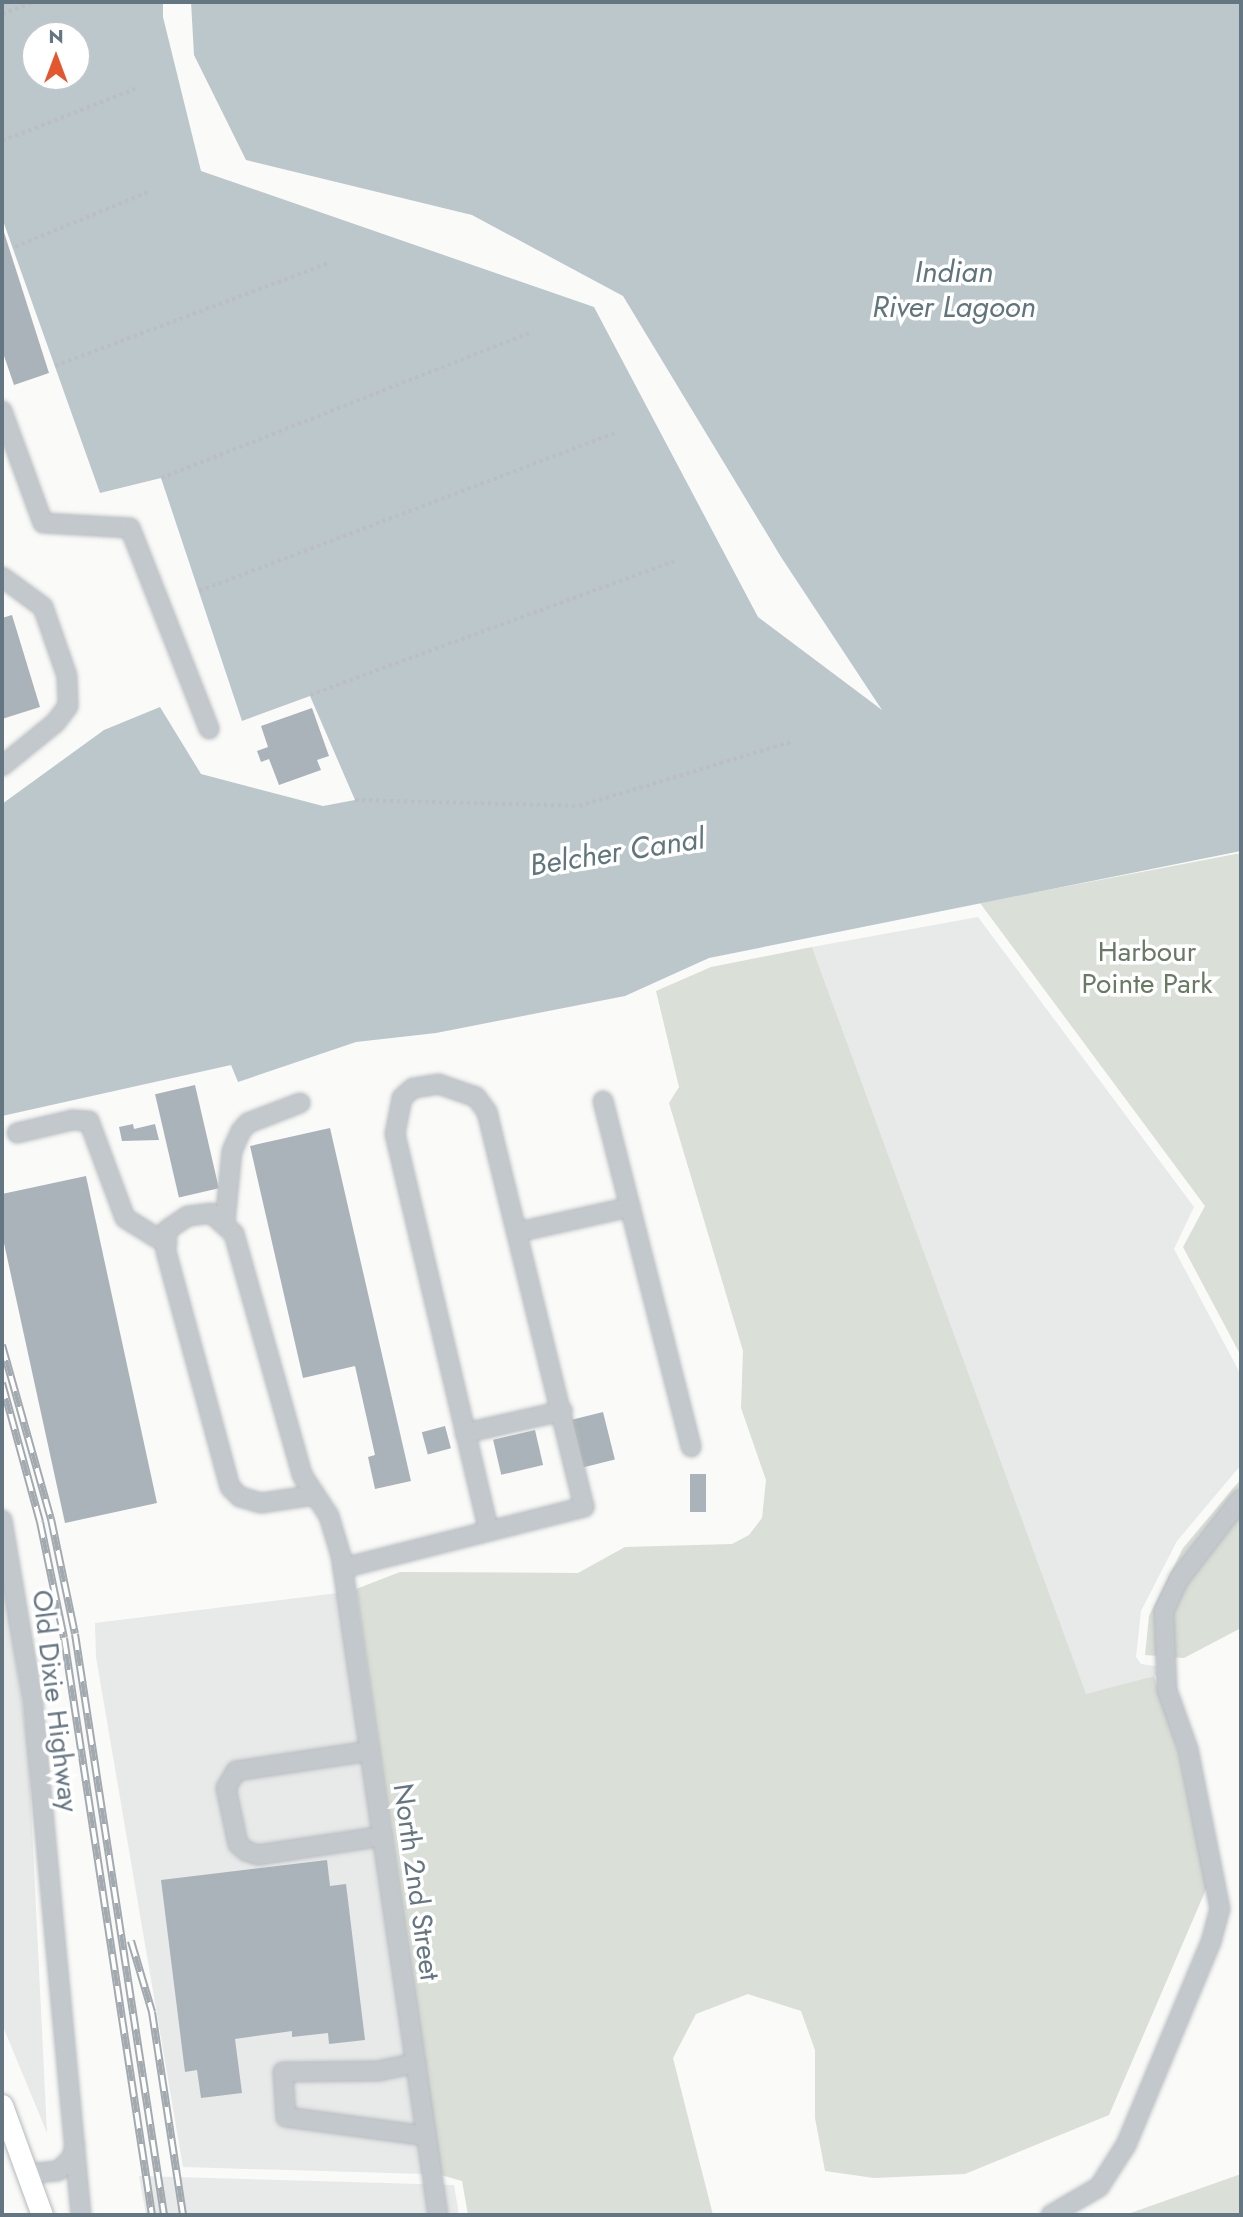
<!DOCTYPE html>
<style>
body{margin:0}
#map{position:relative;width:1243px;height:2217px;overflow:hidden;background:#fafaf8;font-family:Jost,sans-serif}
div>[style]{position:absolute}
.built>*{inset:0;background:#e8e9e9}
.green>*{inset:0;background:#dadfd7}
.water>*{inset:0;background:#bbc7cb}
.building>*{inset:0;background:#aab3b9;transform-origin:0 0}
.path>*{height:3.5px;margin-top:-1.75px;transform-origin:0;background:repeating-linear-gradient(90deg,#bbbfc2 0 3.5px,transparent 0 7px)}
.roads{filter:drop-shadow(0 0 2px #b5babe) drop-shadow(0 0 2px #b5babe)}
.minor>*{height:18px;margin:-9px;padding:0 9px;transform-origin:9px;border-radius:9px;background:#c3c8cc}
.major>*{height:21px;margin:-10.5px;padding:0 10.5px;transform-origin:10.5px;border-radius:10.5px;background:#fff}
.rail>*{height:8px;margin-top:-4px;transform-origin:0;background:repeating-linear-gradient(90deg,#fff 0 16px,#a2aab0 0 32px);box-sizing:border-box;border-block:2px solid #a2aab0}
span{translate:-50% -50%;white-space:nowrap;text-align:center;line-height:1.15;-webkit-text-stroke:7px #fff;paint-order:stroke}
.park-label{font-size:28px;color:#687a64}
.street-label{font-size:28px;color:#657683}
.water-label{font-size:30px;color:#60757c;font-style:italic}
.frame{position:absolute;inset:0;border:4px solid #657683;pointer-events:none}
.north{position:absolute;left:21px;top:21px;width:70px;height:70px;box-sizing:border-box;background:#fff;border:2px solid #c1c8cd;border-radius:50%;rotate:0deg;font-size:19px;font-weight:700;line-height:28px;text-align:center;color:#657683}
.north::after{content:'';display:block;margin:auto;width:24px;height:32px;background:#e4572e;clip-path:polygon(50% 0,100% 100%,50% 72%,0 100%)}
</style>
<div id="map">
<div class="built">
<div style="clip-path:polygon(978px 917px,1194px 1207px,1174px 1249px,1241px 1375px,1241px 1465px,1177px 1541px,1141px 1611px,1136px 1657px,1141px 1664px,1156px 1666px,1157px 1675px,1086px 1695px,812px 947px)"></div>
<div style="clip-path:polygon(2px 1567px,28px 1745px,47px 2133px,2px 2024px)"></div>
<div style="clip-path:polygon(338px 1593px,423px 2174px,183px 2167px,96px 1657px,95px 1623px)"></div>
<div style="clip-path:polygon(139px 2176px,454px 2185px,459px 2215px,146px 2215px)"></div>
</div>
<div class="green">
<div style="clip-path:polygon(1241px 853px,1241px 1356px,1183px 1247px,1205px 1206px,980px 903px)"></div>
<div style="clip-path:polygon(812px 947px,1086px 1694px,1154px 1676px,1179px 1753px,1207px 1887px,1109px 2115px,965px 2174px,874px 2178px,825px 2171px,815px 2118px,815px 2050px,801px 2011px,748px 1994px,696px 2014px,673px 2058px,713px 2215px,468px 2215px,462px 2181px,441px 2175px,356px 1589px,400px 1572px,578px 1573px,625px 1547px,732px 1544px,749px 1535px,762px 1518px,766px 1480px,741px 1408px,743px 1351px,669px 1103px,679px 1087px,656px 991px,711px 967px)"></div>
<div style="clip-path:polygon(1241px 1479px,1241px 1628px,1184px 1658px,1145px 1655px,1149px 1616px,1183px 1548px)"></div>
<div style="clip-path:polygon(1241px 2174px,1241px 2215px,1125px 2215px)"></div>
</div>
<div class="water">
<div style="clip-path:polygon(evenodd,2px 2px,163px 2px,163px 17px,201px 171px,594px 307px,758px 617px,882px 710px,781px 557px,623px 296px,472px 215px,246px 160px,194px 55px,191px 2px,1241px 2px,1241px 851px,709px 958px,625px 996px,436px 1033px,356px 1042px,238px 1082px,231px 1065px,2px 1116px,2px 804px,104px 730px,160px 707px,201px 774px,323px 806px,355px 800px,310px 696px,242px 721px,161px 478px,100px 493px,2px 218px,2px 2px,35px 35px,77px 35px,77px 77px,35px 77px,35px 35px)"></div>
</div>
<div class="building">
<div style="clip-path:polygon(2px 226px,49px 373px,14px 385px,2px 350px)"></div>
<div style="clip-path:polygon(12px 615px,40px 707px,2px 719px,2px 618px)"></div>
<div style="clip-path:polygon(312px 708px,329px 756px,317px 760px,321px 770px,279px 785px,269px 759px,261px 762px,257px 751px,268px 747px,261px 726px)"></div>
<div style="left:195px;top:1085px;width:106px;height:41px;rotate:77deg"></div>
<div style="clip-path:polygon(133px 1124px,134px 1129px,155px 1124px,159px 1140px,122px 1141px,119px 1127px)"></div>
<div style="clip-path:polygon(330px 1128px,411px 1481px,375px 1489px,368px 1457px,375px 1455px,355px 1366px,303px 1378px,250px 1146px)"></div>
<div style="clip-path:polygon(86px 1176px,157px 1503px,65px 1523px,2px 1234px,2px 1194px)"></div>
<div style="left:603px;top:1412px;width:49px;height:32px;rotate:76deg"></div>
<div style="left:445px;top:1426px;width:23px;height:24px;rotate:75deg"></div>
<div style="left:535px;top:1430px;width:36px;height:43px;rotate:77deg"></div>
<div style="left:690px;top:1474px;width:16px;height:38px"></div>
<div style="clip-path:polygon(327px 1860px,330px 1886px,346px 1884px,365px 2040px,329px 2044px,328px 2033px,292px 2037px,292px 2031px,235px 2039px,242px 2093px,201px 2098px,197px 2070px,185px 2072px,161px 1880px)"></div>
</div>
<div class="path">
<div style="left:2px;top:14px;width:34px;rotate:-21deg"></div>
<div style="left:2px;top:141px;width:143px;rotate:-21.4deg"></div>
<div style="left:15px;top:247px;width:146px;rotate:-22.5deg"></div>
<div style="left:55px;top:366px;width:293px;rotate:-20.6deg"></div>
<div style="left:161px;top:478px;width:396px;rotate:-21.5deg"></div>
<div style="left:199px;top:591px;width:446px;rotate:-20.8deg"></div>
<div style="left:310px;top:695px;width:388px;rotate:-20.2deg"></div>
<div style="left:355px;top:800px;width:224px;rotate:1.5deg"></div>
<div style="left:579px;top:806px;width:221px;rotate:-16.8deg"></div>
</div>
<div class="roads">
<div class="minor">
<div style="left:2px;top:411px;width:119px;rotate:69.9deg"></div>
<div style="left:43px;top:523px;width:87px;rotate:3.3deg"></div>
<div style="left:130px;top:528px;width:216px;rotate:68.5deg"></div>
<div style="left:2px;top:577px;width:51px;rotate:36.2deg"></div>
<div style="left:43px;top:607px;width:73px;rotate:70.8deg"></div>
<div style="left:67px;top:676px;width:30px;rotate:88deg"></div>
<div style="left:68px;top:706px;width:21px;rotate:127deg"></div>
<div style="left:55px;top:723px;width:68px;rotate:140.9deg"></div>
<div style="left:603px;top:1101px;width:357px;rotate:75.7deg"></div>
<div style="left:17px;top:1133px;width:57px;rotate:-13.3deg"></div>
<div style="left:72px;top:1120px;width:17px;rotate:3deg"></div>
<div style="left:89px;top:1121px;width:103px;rotate:69.6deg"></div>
<div style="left:125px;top:1218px;width:49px;rotate:31.8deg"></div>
<div style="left:225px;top:1222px;width:71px;rotate:-84.4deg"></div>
<div style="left:232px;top:1151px;width:22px;rotate:-66deg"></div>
<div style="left:241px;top:1131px;width:11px;rotate:-49deg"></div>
<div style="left:248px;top:1123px;width:56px;rotate:-21deg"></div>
<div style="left:518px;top:1232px;width:115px;rotate:-12.6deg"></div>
<div style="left:465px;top:1433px;width:100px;rotate:-12.7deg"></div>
<div style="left:315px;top:1495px;width:55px;rotate:171.6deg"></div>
<div style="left:261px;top:1503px;width:22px;rotate:-164deg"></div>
<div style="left:240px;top:1497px;width:14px;rotate:-135deg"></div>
<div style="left:230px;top:1487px;width:245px;rotate:-105.2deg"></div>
<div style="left:166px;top:1251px;width:21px;rotate:-87deg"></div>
<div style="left:167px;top:1230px;width:25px;rotate:-34deg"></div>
<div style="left:188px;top:1216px;width:23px;rotate:-7deg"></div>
<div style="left:211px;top:1213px;width:31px;rotate:42deg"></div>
<div style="left:234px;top:1234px;width:250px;rotate:74.2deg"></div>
<div style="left:302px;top:1475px;width:49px;rotate:56.6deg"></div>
<div style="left:329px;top:1516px;width:42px;rotate:73.3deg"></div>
<div style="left:341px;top:1556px;width:666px;rotate:81.63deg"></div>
<div style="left:2px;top:1520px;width:187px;rotate:80.4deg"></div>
<div style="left:33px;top:1704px;width:513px;rotate:84.63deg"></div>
<div style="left:343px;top:1568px;width:249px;rotate:-14.2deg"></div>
<div style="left:584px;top:1507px;width:407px;rotate:-103.8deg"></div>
<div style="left:487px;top:1112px;width:19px;rotate:-126deg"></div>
<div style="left:476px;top:1097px;width:39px;rotate:-161deg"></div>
<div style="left:439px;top:1084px;width:26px;rotate:171deg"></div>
<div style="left:413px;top:1088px;width:15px;rotate:138deg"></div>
<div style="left:402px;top:1098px;width:37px;rotate:101deg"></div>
<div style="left:395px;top:1134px;width:408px;rotate:76.7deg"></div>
<div style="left:370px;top:1751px;width:135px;rotate:171.5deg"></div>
<div style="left:236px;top:1771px;width:20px;rotate:120deg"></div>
<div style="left:226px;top:1788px;width:57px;rotate:77.9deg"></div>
<div style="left:238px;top:1844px;width:11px;rotate:41deg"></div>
<div style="left:246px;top:1851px;width:13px;rotate:18deg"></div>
<div style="left:258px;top:1855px;width:126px;rotate:-8.6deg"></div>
<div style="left:416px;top:2063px;width:38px;rotate:168deg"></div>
<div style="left:379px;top:2071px;width:96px;rotate:179.4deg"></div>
<div style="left:283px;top:2072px;width:45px;rotate:86.2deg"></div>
<div style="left:286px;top:2117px;width:141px;rotate:7.7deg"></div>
<div style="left:27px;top:2174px;width:31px;rotate:-6deg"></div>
<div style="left:58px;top:2171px;width:19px;rotate:-43deg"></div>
<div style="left:72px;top:2158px;width:14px;rotate:-78deg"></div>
<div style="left:1051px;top:2215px;width:56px;rotate:-30.3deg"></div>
<div style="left:1099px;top:2187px;width:50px;rotate:-57.3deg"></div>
<div style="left:1126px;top:2145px;width:220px;rotate:-67.3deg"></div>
<div style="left:1211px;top:1942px;width:34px;rotate:-75deg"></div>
<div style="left:1220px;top:1909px;width:163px;rotate:-101.3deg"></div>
<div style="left:1188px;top:1749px;width:63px;rotate:-109.6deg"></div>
<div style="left:1167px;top:1690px;width:79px;rotate:-92.2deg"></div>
<div style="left:1164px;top:1611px;width:35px;rotate:-65deg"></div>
<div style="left:1179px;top:1579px;width:101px;rotate:-52.2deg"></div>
</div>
<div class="major">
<div style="left:2px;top:2105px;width:117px;rotate:70deg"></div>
</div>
</div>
<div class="rail">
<div style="left:2px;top:1345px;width:181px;rotate:74.3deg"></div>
<div style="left:51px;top:1519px;width:117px;rotate:78.2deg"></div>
<div style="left:75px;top:1634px;width:588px;rotate:81.29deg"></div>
<div style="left:2px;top:1383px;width:144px;rotate:74.7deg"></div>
<div style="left:40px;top:1522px;width:118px;rotate:78.3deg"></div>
<div style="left:64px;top:1638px;width:584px;rotate:81.33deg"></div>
<div style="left:131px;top:1941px;width:74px;rotate:73.5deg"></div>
<div style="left:152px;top:2012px;width:205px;rotate:81.3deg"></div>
</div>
<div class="park-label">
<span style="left:1147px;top:968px">Harbour<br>Pointe Park</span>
</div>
<div class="street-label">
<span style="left:55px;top:1701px;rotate:83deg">Old Dixie Highway</span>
<span style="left:416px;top:1882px;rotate:82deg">North 2nd Street</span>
</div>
<div class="water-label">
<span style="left:954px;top:289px">Indian<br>River Lagoon</span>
<span style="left:617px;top:852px;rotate:-9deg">Belcher Canal</span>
</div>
<div class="frame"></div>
<div class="north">N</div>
</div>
